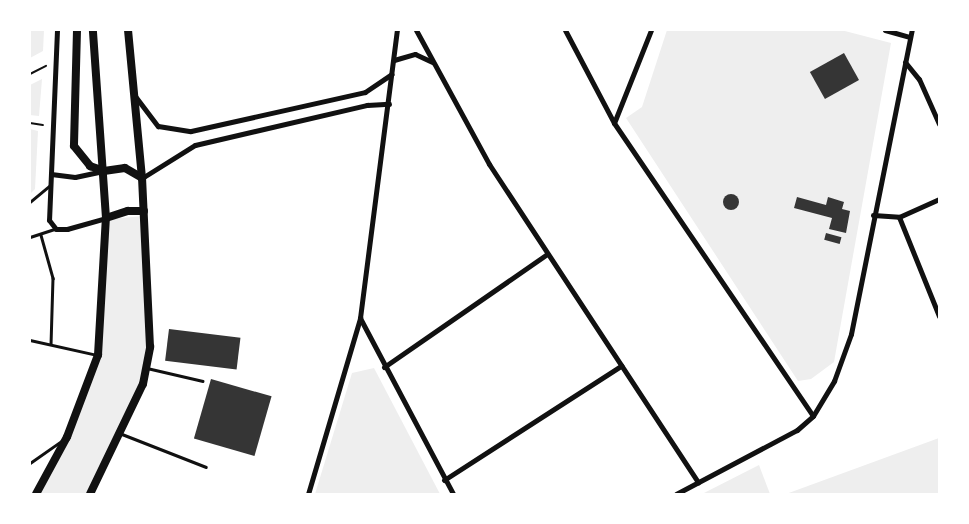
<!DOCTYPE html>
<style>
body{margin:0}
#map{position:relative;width:969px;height:524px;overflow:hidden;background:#fff;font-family:Barlow,sans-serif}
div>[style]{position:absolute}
.green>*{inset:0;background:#eee}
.building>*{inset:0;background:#353535;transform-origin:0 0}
.round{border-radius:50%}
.path>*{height:2px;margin:-1px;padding:0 1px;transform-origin:1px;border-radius:1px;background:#111}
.service>*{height:2.5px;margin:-1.25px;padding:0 1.25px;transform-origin:1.25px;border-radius:1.25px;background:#111}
.minor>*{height:5px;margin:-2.5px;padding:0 2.5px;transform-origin:2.5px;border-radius:2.5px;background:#111}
.secondary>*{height:8px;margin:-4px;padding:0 4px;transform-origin:4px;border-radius:4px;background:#111}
span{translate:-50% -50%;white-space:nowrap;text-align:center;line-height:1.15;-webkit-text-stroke:5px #fff;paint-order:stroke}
.frame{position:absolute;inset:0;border:31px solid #fff;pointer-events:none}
</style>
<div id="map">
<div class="green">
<div style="clip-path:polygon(30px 30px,44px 30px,43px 51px,30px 58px)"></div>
<div style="clip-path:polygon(667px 30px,841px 30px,891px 43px,834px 362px,811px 379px,798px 381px,626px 118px,642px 107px)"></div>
<div style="clip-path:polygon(42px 79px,39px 116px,30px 115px,30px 85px)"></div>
<div style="clip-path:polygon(30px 129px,38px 131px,35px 189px,30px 194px)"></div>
<div style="clip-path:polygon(144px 216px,147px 346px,140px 382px,89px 494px,37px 494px,67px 437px,100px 354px,109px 219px)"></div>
<div style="clip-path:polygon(374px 368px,440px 494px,315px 494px,352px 373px)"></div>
<div style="clip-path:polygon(939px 438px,939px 494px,786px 494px)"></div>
<div style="clip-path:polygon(759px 465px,770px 494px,702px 494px)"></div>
</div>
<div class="building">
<div style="left:844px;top:53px;width:31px;height:39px;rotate:61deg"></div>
<div class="round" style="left:723px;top:194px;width:16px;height:16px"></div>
<div style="clip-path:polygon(797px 197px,826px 205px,828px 197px,844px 202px,842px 209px,850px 211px,846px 233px,829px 229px,832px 218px,794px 208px)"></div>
<div style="left:826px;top:233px;width:16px;height:7px;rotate:15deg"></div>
<div style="left:169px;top:329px;width:72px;height:32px;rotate:7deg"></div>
<div style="left:211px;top:379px;width:63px;height:62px;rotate:16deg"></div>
</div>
<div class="path">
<div style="left:30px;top:74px;width:18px;rotate:-27deg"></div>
<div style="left:30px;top:123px;width:13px;rotate:9deg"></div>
</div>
<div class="service">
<div style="left:30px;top:202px;width:25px;rotate:-40deg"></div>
<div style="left:41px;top:235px;width:45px;rotate:74.4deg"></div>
<div style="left:53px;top:278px;width:66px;rotate:91.7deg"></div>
<div style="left:30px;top:237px;width:26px;rotate:-18deg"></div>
<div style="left:30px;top:340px;width:69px;rotate:12.6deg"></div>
<div style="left:147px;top:368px;width:57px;rotate:13.1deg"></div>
<div style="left:122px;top:434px;width:90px;rotate:21.4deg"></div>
<div style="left:30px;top:463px;width:38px;rotate:-35deg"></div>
</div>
<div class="minor">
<div style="left:57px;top:30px;width:190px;rotate:92.4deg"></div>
<div style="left:49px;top:220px;width:11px;rotate:52deg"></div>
<div style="left:56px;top:229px;width:11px"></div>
<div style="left:67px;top:229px;width:41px;rotate:-15.8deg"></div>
<div style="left:416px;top:30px;width:153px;rotate:61.4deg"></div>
<div style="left:489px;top:164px;width:381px;rotate:56.7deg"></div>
<div style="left:565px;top:30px;width:105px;rotate:62.2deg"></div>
<div style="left:614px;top:123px;width:354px;rotate:55.8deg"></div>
<div style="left:885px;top:30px;width:26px;rotate:16deg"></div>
<div style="left:394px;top:60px;width:22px;rotate:-16deg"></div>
<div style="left:415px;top:54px;width:19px;rotate:25deg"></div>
<div style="left:905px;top:62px;width:22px;rotate:51deg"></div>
<div style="left:919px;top:79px;width:49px;rotate:66deg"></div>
<div style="left:135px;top:96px;width:38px;rotate:53deg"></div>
<div style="left:158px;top:126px;width:33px;rotate:9deg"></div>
<div style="left:191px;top:131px;width:178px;rotate:-12.6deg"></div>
<div style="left:365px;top:92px;width:32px;rotate:-34deg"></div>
<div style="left:614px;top:123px;width:100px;rotate:-68.3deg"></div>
<div style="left:51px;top:174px;width:24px;rotate:7deg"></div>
<div style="left:75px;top:177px;width:30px;rotate:-12deg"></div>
<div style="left:142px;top:178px;width:62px;rotate:-31.9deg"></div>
<div style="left:195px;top:145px;width:177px;rotate:-13.1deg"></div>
<div style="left:367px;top:105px;width:22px;rotate:-3deg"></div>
<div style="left:873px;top:215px;width:26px;rotate:4deg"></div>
<div style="left:899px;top:217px;width:44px;rotate:-24.2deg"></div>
<div style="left:899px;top:217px;width:107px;rotate:68deg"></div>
<div style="left:360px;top:318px;width:199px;rotate:62.1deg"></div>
<div style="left:384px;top:367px;width:198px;rotate:-34.7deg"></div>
<div style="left:444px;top:480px;width:211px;rotate:-32.8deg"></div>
<div style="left:308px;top:494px;width:184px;rotate:-73.5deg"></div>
<div style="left:360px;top:318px;width:290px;rotate:-82.7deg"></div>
<div style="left:676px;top:494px;width:137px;rotate:-27.9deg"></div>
<div style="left:797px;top:430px;width:21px;rotate:-41deg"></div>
<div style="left:813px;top:416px;width:41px;rotate:-59deg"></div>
<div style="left:834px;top:381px;width:50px;rotate:-70.1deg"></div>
<div style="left:851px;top:334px;width:310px;rotate:-78.7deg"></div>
</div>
<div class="secondary">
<div style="left:77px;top:30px;width:116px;rotate:91.5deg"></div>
<div style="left:74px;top:146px;width:26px;rotate:51deg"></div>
<div style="left:90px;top:166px;width:15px;rotate:20deg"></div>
<div style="left:104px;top:171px;width:21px;rotate:-8deg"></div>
<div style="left:125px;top:168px;width:20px;rotate:30deg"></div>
<div style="left:106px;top:218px;width:23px;rotate:-18deg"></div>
<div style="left:128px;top:211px;width:16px"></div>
<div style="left:36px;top:494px;width:65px;rotate:-61.5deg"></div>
<div style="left:67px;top:437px;width:88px;rotate:-69.3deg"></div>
<div style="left:98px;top:355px;width:137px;rotate:-86.7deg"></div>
<div style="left:106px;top:218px;width:188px;rotate:-94deg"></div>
<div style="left:90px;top:494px;width:122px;rotate:-64.3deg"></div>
<div style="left:143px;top:384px;width:38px;rotate:-79deg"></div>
<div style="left:150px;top:347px;width:169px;rotate:-92.7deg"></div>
<div style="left:142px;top:178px;width:149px;rotate:-95.4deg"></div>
</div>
<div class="frame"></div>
</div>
